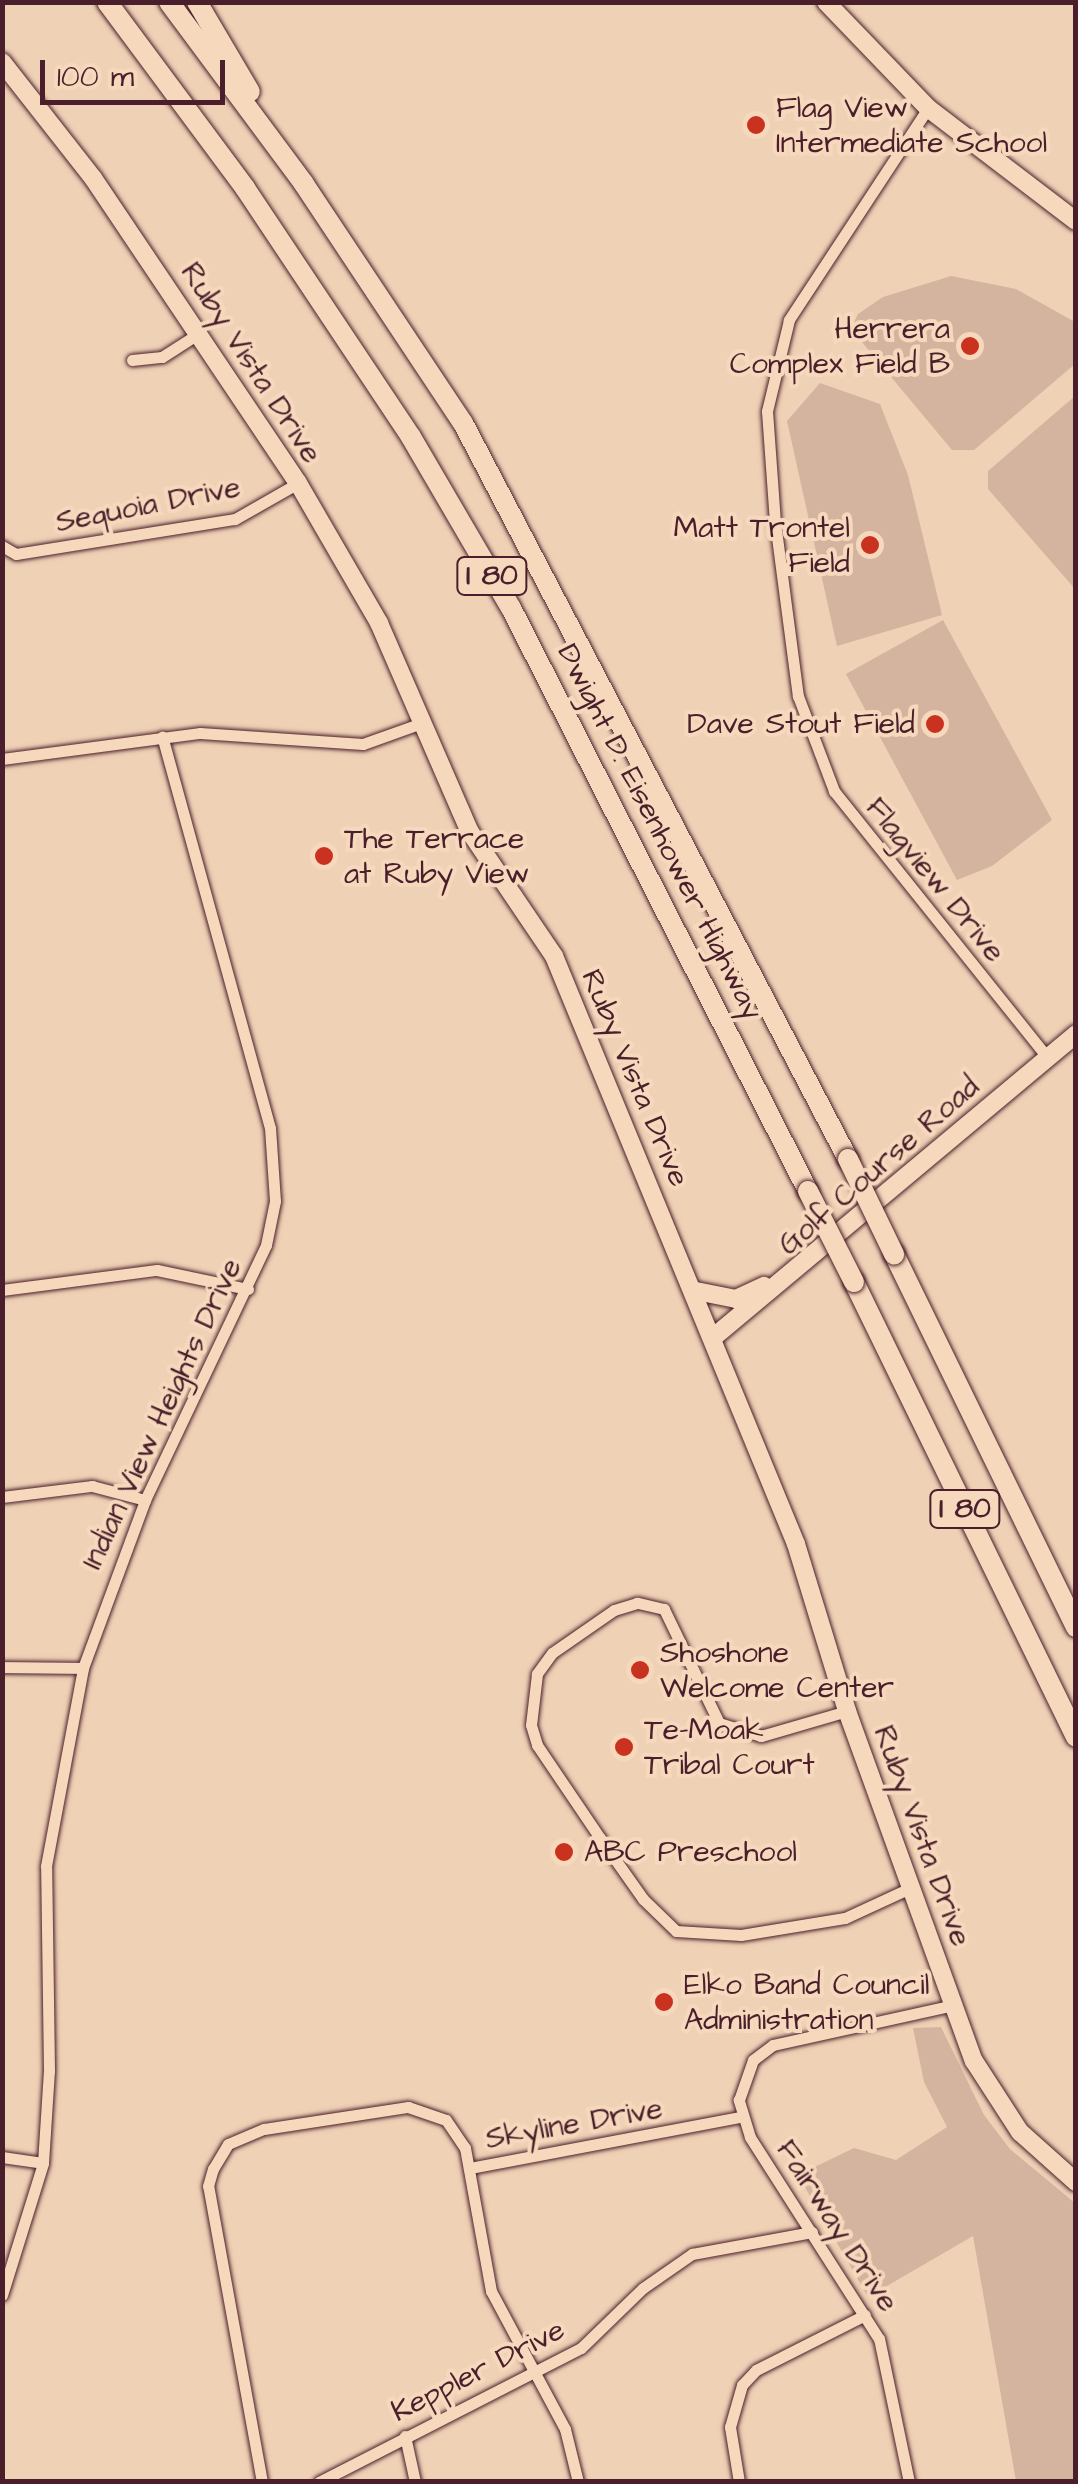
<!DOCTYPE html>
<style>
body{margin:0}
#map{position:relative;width:1078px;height:2484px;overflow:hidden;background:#efd1b6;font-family:"Architects Daughter",sans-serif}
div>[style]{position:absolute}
.green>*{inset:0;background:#d4b49f}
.roads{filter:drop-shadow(0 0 2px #4a1f2b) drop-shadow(0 0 2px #4a1f2b)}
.street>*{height:11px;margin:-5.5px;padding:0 5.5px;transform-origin:5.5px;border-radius:5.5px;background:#f6d8bc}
.secondary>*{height:18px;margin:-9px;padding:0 9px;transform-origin:9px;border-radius:9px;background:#f6d8bc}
.highway>*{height:20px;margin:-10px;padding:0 10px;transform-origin:10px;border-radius:10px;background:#f6d8bc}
.bridges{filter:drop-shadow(0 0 2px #4a1f2b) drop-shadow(0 0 2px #4a1f2b)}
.highway-bridge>*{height:20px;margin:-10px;padding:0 10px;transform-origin:10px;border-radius:10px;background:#f6d8bc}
.dots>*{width:28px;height:28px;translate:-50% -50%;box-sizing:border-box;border:5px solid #f6d8bc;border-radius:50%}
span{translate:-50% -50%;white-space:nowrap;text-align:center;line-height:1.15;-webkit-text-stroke:8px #f6d8bc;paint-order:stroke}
.shield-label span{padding:2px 8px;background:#f6d8bc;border:2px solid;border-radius:8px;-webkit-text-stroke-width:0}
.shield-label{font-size:28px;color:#4a1f2b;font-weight:700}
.poi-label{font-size:30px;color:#4a1f2b}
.left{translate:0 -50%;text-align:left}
.right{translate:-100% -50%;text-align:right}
.street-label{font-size:30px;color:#4a1f2b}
.frame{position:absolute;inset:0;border:5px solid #4a1f2b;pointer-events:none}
.scale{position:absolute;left:40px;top:60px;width:185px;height:45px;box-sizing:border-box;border:5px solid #4a1f2b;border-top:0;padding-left:12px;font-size:30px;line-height:35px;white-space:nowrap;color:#4a1f2b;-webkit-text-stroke:8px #f6d8bc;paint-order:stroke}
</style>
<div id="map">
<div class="green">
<div style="clip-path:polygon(951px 276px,1016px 289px,1075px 322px,1075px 364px,974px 450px,952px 450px,851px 329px,858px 314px,883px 297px)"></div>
<div style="clip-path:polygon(820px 383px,880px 404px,908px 475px,942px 615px,837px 646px,787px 421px)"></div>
<div style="clip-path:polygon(1075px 396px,1075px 589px,988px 489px,988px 471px)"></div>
<div style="clip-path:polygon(943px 620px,1052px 820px,992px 866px,957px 880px,846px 674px)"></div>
<div style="clip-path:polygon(941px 2027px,984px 2115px,1010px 2149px,1075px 2203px,1075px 2481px,1016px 2481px,973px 2236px,868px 2297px,798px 2175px,854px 2148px,896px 2160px,947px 2127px,924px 2082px,913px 2028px)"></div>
</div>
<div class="roads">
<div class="street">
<div style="left:928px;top:108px;width:254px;rotate:123.3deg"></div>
<div style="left:789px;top:320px;width:94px;rotate:103.6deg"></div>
<div style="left:767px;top:411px;width:111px;rotate:85.9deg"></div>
<div style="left:775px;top:522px;width:176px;rotate:82.5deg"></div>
<div style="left:798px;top:696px;width:102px;rotate:69.2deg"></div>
<div style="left:834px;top:791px;width:342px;rotate:51.3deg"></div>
<div style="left:132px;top:360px;width:30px;rotate:-6deg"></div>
<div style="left:162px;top:357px;width:46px;rotate:-32.7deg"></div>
<div style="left:2px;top:546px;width:16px;rotate:30deg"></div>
<div style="left:16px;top:554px;width:222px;rotate:-9.1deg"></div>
<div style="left:235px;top:519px;width:73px;rotate:-29.7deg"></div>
<div style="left:2px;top:759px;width:200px;rotate:-7.5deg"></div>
<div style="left:200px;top:733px;width:163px;rotate:3.9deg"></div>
<div style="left:363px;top:744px;width:59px;rotate:-19.7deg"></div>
<div style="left:2px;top:1290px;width:156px;rotate:-7.4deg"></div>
<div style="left:157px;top:1270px;width:93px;rotate:11.8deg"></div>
<div style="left:2px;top:1497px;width:91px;rotate:-7deg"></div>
<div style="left:92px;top:1486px;width:55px;rotate:14.8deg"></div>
<div style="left:2px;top:1667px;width:81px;rotate:0.7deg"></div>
<div style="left:847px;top:1711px;width:90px;rotate:163.8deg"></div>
<div style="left:761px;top:1736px;width:44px;rotate:-162.8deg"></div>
<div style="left:719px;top:1723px;width:127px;rotate:-115.8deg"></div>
<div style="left:664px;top:1609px;width:28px;rotate:-167deg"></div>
<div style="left:637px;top:1603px;width:24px;rotate:163deg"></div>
<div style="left:614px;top:1610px;width:75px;rotate:145.3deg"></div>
<div style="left:552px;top:1653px;width:26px;rotate:126deg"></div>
<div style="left:537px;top:1674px;width:51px;rotate:96.7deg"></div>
<div style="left:531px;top:1725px;width:21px;rotate:73deg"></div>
<div style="left:537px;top:1745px;width:112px;rotate:55.9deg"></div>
<div style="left:600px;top:1838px;width:75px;rotate:54.8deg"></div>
<div style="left:643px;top:1899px;width:46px;rotate:44.1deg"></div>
<div style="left:676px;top:1931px;width:65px;rotate:3.5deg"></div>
<div style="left:741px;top:1935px;width:105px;rotate:-9.3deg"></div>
<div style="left:845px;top:1918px;width:74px;rotate:-24.8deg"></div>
<div style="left:2px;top:2157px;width:41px;rotate:8.3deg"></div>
<div style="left:470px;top:2168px;width:275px;rotate:-10.7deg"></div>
<div style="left:2px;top:2295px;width:138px;rotate:-72.7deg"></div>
<div style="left:43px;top:2163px;width:92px;rotate:-86.3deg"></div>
<div style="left:49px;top:2071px;width:205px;rotate:-90.8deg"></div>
<div style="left:46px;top:1866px;width:201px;rotate:-79.4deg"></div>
<div style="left:83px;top:1668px;width:179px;rotate:-69.7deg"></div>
<div style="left:145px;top:1500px;width:282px;rotate:-64.6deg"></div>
<div style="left:266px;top:1245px;width:45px;rotate:-78.4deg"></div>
<div style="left:275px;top:1201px;width:73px;rotate:-93.9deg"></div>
<div style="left:270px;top:1128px;width:406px;rotate:-105.4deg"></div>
<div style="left:405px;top:2436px;width:47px;rotate:77.7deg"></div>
<div style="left:262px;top:2482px;width:301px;rotate:-100.3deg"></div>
<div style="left:208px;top:2186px;width:18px;rotate:-74deg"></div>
<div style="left:213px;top:2169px;width:29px;rotate:-59deg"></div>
<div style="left:228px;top:2144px;width:39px;rotate:-23deg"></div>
<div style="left:264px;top:2129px;width:146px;rotate:-8.7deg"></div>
<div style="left:408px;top:2107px;width:40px;rotate:18.9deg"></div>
<div style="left:446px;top:2120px;width:34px;rotate:56deg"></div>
<div style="left:465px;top:2148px;width:145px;rotate:79.7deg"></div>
<div style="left:491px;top:2291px;width:157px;rotate:61.8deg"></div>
<div style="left:565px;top:2429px;width:55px;rotate:76.2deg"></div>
<div style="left:319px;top:2482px;width:294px;rotate:-27.1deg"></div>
<div style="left:581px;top:2348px;width:86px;rotate:-44.1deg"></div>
<div style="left:643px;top:2288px;width:60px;rotate:-34.8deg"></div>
<div style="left:692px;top:2254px;width:122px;rotate:-10.4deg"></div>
<div style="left:739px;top:2482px;width:56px;rotate:-99.3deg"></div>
<div style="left:730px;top:2427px;width:44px;rotate:-74.1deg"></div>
<div style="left:742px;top:2385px;width:21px;rotate:-47deg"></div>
<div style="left:756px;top:2370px;width:122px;rotate:-26.8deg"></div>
<div style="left:909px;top:2482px;width:146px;rotate:-101.8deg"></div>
<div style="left:879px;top:2339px;width:240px;rotate:-122.6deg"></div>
<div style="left:750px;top:2137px;width:39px;rotate:-107deg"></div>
<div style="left:739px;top:2100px;width:42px;rotate:-70.7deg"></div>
<div style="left:753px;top:2060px;width:25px;rotate:-37deg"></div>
<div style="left:773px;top:2045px;width:185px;rotate:-12.5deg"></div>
</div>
<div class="secondary">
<div style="left:826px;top:2px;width:147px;rotate:46.1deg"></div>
<div style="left:928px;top:108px;width:186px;rotate:37.4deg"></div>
<div style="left:2px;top:62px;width:147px;rotate:51.9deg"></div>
<div style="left:93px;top:178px;width:367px;rotate:56.1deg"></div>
<div style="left:298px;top:483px;width:162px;rotate:59.9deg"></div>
<div style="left:379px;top:623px;width:228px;rotate:66.5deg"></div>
<div style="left:470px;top:832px;width:150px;rotate:55.9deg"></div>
<div style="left:554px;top:956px;width:636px;rotate:67.63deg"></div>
<div style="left:796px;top:1544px;width:175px;rotate:73deg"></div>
<div style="left:847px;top:1711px;width:372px;rotate:70.1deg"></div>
<div style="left:974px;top:2061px;width:85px;rotate:57.1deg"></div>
<div style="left:1020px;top:2132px;width:75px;rotate:41.8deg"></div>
<div style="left:696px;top:1291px;width:41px;rotate:11.3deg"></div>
<div style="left:736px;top:1299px;width:31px;rotate:-25deg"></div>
<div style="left:715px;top:1336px;width:471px;rotate:-39.9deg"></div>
</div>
<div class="highway">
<div style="left:107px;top:2px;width:232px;rotate:53.4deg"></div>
<div style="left:245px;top:188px;width:299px;rotate:56.3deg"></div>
<div style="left:411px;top:437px;width:198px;rotate:59.7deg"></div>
<div style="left:511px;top:608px;width:654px;rotate:63deg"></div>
<div style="left:169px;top:2px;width:227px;rotate:53.4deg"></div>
<div style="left:304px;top:184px;width:287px;rotate:56.4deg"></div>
<div style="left:463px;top:423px;width:831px;rotate:62.39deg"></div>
<div style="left:197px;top:2px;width:104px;rotate:59.5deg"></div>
<div style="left:894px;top:1254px;width:415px;rotate:64deg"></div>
<div style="left:854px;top:1282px;width:506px;rotate:63.99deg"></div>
</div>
</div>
<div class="bridges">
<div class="highway-bridge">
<div style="left:848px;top:1159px;width:106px;rotate:64.2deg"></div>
<div style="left:808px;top:1191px;width:102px;rotate:63.2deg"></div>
</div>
</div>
<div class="dots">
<div style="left:756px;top:125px;background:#c8321e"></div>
<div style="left:970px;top:346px;background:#c8321e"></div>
<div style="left:870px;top:545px;background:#c8321e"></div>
<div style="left:935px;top:724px;background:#c8321e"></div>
<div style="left:324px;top:856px;background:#c8321e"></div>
<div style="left:640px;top:1670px;background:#c8321e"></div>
<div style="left:624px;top:1747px;background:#c8321e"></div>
<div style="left:564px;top:1852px;background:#c8321e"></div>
<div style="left:664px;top:2002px;background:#c8321e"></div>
</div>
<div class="shield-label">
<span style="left:492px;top:576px">I 80</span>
<span style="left:965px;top:1509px">I 80</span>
</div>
<div class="poi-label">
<span class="left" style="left:776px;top:125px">Flag View<br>Intermediate School</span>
<span class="right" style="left:950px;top:346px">Herrera<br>Complex Field B</span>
<span class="right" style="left:850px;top:545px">Matt Trontel<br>Field</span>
<span class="right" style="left:915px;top:724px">Dave Stout Field</span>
<span class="left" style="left:344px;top:856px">The Terrace<br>at Ruby View</span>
<span class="left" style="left:660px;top:1670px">Shoshone<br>Welcome Center</span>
<span class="left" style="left:644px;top:1747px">Te-Moak<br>Tribal Court</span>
<span class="left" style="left:584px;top:1852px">ABC Preschool</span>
<span class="left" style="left:684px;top:2002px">Elko Band Council<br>Administration</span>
</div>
<div class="street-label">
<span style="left:251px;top:363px;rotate:57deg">Ruby Vista Drive</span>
<span style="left:148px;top:505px;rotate:-11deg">Sequoia Drive</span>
<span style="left:660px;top:832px;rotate:63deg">Dwight D. Eisenhower Highway</span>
<span style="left:935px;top:880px;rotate:51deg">Flagview Drive</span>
<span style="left:635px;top:1078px;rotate:67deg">Ruby Vista Drive</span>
<span style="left:879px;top:1166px;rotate:-41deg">Golf Course Road</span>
<span style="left:162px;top:1414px;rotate:-65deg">Indian View Heights Drive</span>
<span style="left:922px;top:1836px;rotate:70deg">Ruby Vista Drive</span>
<span style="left:574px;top:2124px;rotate:-10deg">Skyline Drive</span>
<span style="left:837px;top:2226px;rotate:57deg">Fairway Drive</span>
<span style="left:478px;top:2371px;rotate:-27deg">Keppler Drive</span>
</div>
<div class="frame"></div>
<div class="scale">100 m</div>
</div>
